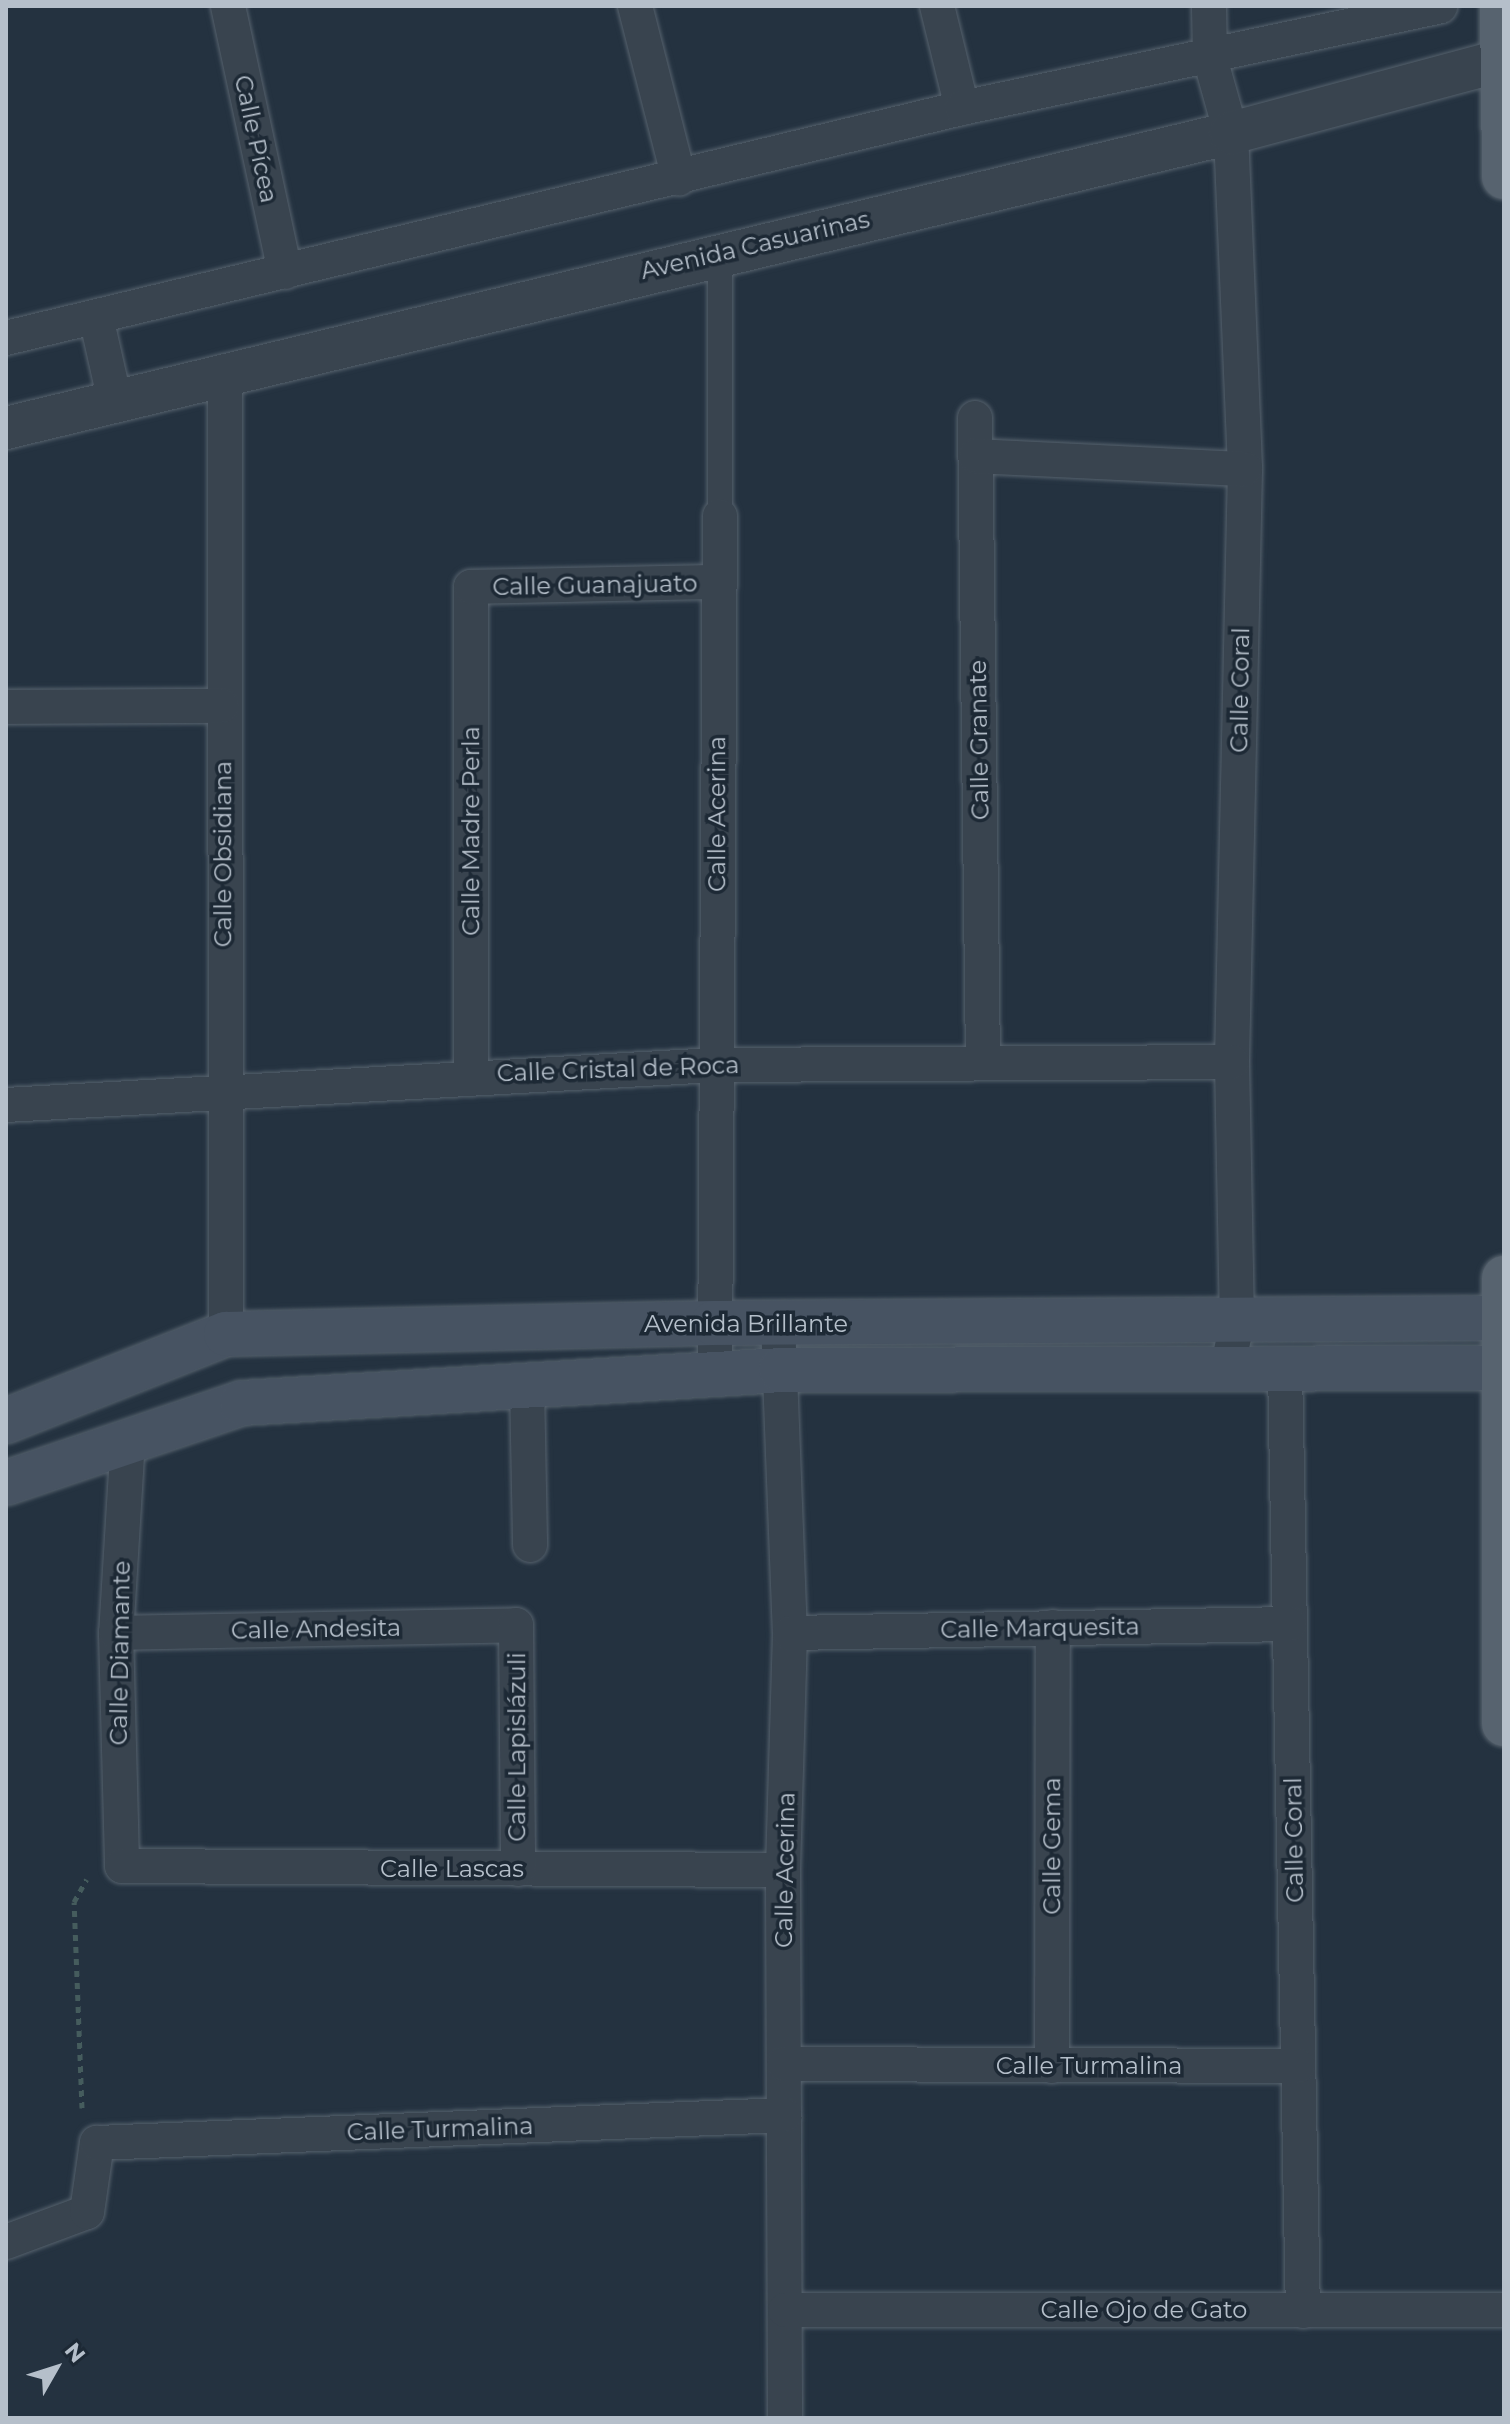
<!DOCTYPE html>
<meta charset="utf-8">
<style>
body{margin:0}
#map{position:relative;width:1510px;height:2424px;overflow:hidden;background:#243240;font-family:Montserrat,sans-serif}
div>[style]{position:absolute}
.path>*{height:5px;margin-top:-2.5px;transform-origin:0;background:repeating-linear-gradient(90deg,#455c5d 0 6px,transparent 0 12px)}
.roads{filter:drop-shadow(0 0 2px #56626d) drop-shadow(0 0 2px #56626d)}
.pedestrian>*{height:24px;margin:-12px;padding:0 12px;transform-origin:12px;border-radius:12px;background:#39444f}
.minor>*{height:34px;margin:-17px;padding:0 17px;transform-origin:17px;border-radius:17px;background:#39444f}
.tertiary>*{height:42px;margin:-21px;padding:0 21px;transform-origin:21px;border-radius:21px;background:#39444f}
.secondary>*{height:44px;margin:-22px;padding:0 22px;transform-origin:22px;border-radius:22px;background:#475362}
.primary>*{height:44px;margin:-22px;padding:0 22px;transform-origin:22px;border-radius:22px;background:#57636f}
span{translate:-50% -50%;white-space:nowrap;text-align:center;line-height:1.15;-webkit-text-stroke:7px #1d2935;paint-order:stroke}
.street-label{font-size:24px;color:#b5bfca}
.frame{position:absolute;inset:0;border:8px solid #b5bfca;pointer-events:none}
.north{position:absolute;left:16px;top:2328px;width:80px;height:80px;-webkit-text-stroke:6px #1d2935;paint-order:stroke;rotate:51deg;font-size:22px;font-weight:700;line-height:32px;text-align:center;color:#b5bfca}
.north::after{content:'';display:block;margin:auto;width:28px;height:36px;background:#b5bfca;clip-path:polygon(50% 0,100% 100%,50% 72%,0 100%)}
</style>
<div id="map">
<div class="path">
<div style="left:82px;top:2108px;width:206px;rotate:-92.2deg"></div>
<div style="left:74px;top:1902px;width:26px;rotate:-61deg"></div>
</div>
<div class="roads">
<div class="pedestrian">
<div style="left:720px;top:516px;width:263px;rotate:-90deg"></div>
</div>
<div class="minor">
<div style="left:228px;top:6px;width:272px;rotate:77.9deg"></div>
<div style="left:635px;top:6px;width:178px;rotate:75.7deg"></div>
<div style="left:937px;top:6px;width:105px;rotate:76.2deg"></div>
<div style="left:1209px;top:6px;width:52px;rotate:88.9deg"></div>
<div style="left:1210px;top:58px;width:78px;rotate:74.4deg"></div>
<div style="left:1231px;top:133px;width:336px;rotate:87.6deg"></div>
<div style="left:1245px;top:469px;width:593px;rotate:91.26deg"></div>
<div style="left:1232px;top:1062px;width:262px;rotate:88.9deg"></div>
<div style="left:1237px;top:1324px;width:46px;rotate:102.5deg"></div>
<div style="left:96px;top:317px;width:86px;rotate:77.3deg"></div>
<div style="left:6px;top:338px;width:983px;rotate:-13.53deg"></div>
<div style="left:962px;top:108px;width:489px;rotate:-12deg"></div>
<div style="left:225px;top:374px;width:960px;rotate:89.94deg"></div>
<div style="left:975px;top:418px;width:645px;rotate:89.29deg"></div>
<div style="left:976px;top:456px;width:269px;rotate:2.8deg"></div>
<div style="left:6px;top:707px;width:216px;rotate:-0.3deg"></div>
<div style="left:471px;top:1075px;width:488px;rotate:-90deg"></div>
<div style="left:471px;top:587px;width:248px;rotate:-1.2deg"></div>
<div style="left:6px;top:1105px;width:710px;rotate:-3.23deg"></div>
<div style="left:715px;top:1065px;width:517px;rotate:-0.33deg"></div>
<div style="left:778px;top:1323px;width:310px;rotate:87.8deg"></div>
<div style="left:790px;top:1633px;width:237px;rotate:91.7deg"></div>
<div style="left:783px;top:1870px;width:548px;rotate:89.79deg"></div>
<div style="left:1285px;top:1369px;width:942px;rotate:88.91deg"></div>
<div style="left:715px;top:1374px;width:858px;rotate:-89.67deg"></div>
<div style="left:527px;top:1385px;width:160px;rotate:88.9deg"></div>
<div style="left:128px;top:1439px;width:194px;rotate:93.5deg"></div>
<div style="left:116px;top:1633px;width:233px;rotate:88.5deg"></div>
<div style="left:122px;top:1866px;width:661px;rotate:0.35deg"></div>
<div style="left:116px;top:1633px;width:400px;rotate:-1.1deg"></div>
<div style="left:516px;top:1625px;width:244px;rotate:89.5deg"></div>
<div style="left:790px;top:1633px;width:500px;rotate:-1.03deg"></div>
<div style="left:784px;top:2064px;width:514px;rotate:0.22deg"></div>
<div style="left:1052px;top:2066px;width:439px;rotate:-89.9deg"></div>
<div style="left:6px;top:2242px;width:86px;rotate:-20.3deg"></div>
<div style="left:87px;top:2212px;width:70px;rotate:-81.8deg"></div>
<div style="left:97px;top:2143px;width:688px;rotate:-2.33deg"></div>
<div style="left:785px;top:2310px;width:719px"></div>
</div>
<div class="tertiary">
<div style="left:6px;top:428px;width:1260px;rotate:-13.54deg"></div>
<div style="left:1231px;top:133px;width:283px;rotate:-15deg"></div>
</div>
<div class="secondary">
<div style="left:6px;top:1421px;width:237px;rotate:-21.6deg"></div>
<div style="left:226px;top:1334px;width:487px;rotate:-1.3deg"></div>
<div style="left:713px;top:1323px;width:790px;rotate:-0.36deg"></div>
<div style="left:6px;top:1483px;width:249px;rotate:-18.7deg"></div>
<div style="left:242px;top:1403px;width:540px;rotate:-3.5deg"></div>
<div style="left:781px;top:1370px;width:722px;rotate:-0.16deg"></div>
</div>
<div class="primary">
<div style="left:1502px;top:6px;width:171px;rotate:89.3deg"></div>
<div style="left:1504px;top:1278px;width:446px;rotate:90deg"></div>
</div>
</div>
<div class="street-label">
<span style="left:256px;top:139px;rotate:78deg">Calle Pícea</span>
<span style="left:755px;top:245px;rotate:-13deg">Avenida Casuarinas</span>
<span style="left:595px;top:585px;rotate:-1deg">Calle Guanajuato</span>
<span style="left:1240px;top:690px;rotate:-89deg">Calle Coral</span>
<span style="left:979px;top:740px;rotate:-91deg">Calle Granate</span>
<span style="left:717px;top:814px;rotate:-90deg">Calle Acerina</span>
<span style="left:471px;top:831px;rotate:-90deg">Calle Madre Perla</span>
<span style="left:223px;top:854px;rotate:-90deg">Calle Obsidiana</span>
<span style="left:618px;top:1069px;rotate:-2deg">Calle Cristal de Roca</span>
<span style="left:746px;top:1324px">Avenida Brillante</span>
<span style="left:1040px;top:1628px;rotate:-1deg">Calle Marquesita</span>
<span style="left:316px;top:1629px;rotate:-1deg">Calle Andesita</span>
<span style="left:120px;top:1653px;rotate:-89deg">Calle Diamante</span>
<span style="left:517px;top:1747px;rotate:-90deg">Calle Lapislázuli</span>
<span style="left:1294px;top:1840px;rotate:-91deg">Calle Coral</span>
<span style="left:1052px;top:1846px;rotate:-90deg">Calle Gema</span>
<span style="left:452px;top:1869px">Calle Lascas</span>
<span style="left:785px;top:1870px;rotate:-89deg">Calle Acerina</span>
<span style="left:1089px;top:2066px">Calle Turmalina</span>
<span style="left:440px;top:2129px;rotate:-2deg">Calle Turmalina</span>
<span style="left:1144px;top:2310px">Calle Ojo de Gato</span>
</div>
<div class="frame"></div>
<div class="north">N</div>
</div>
